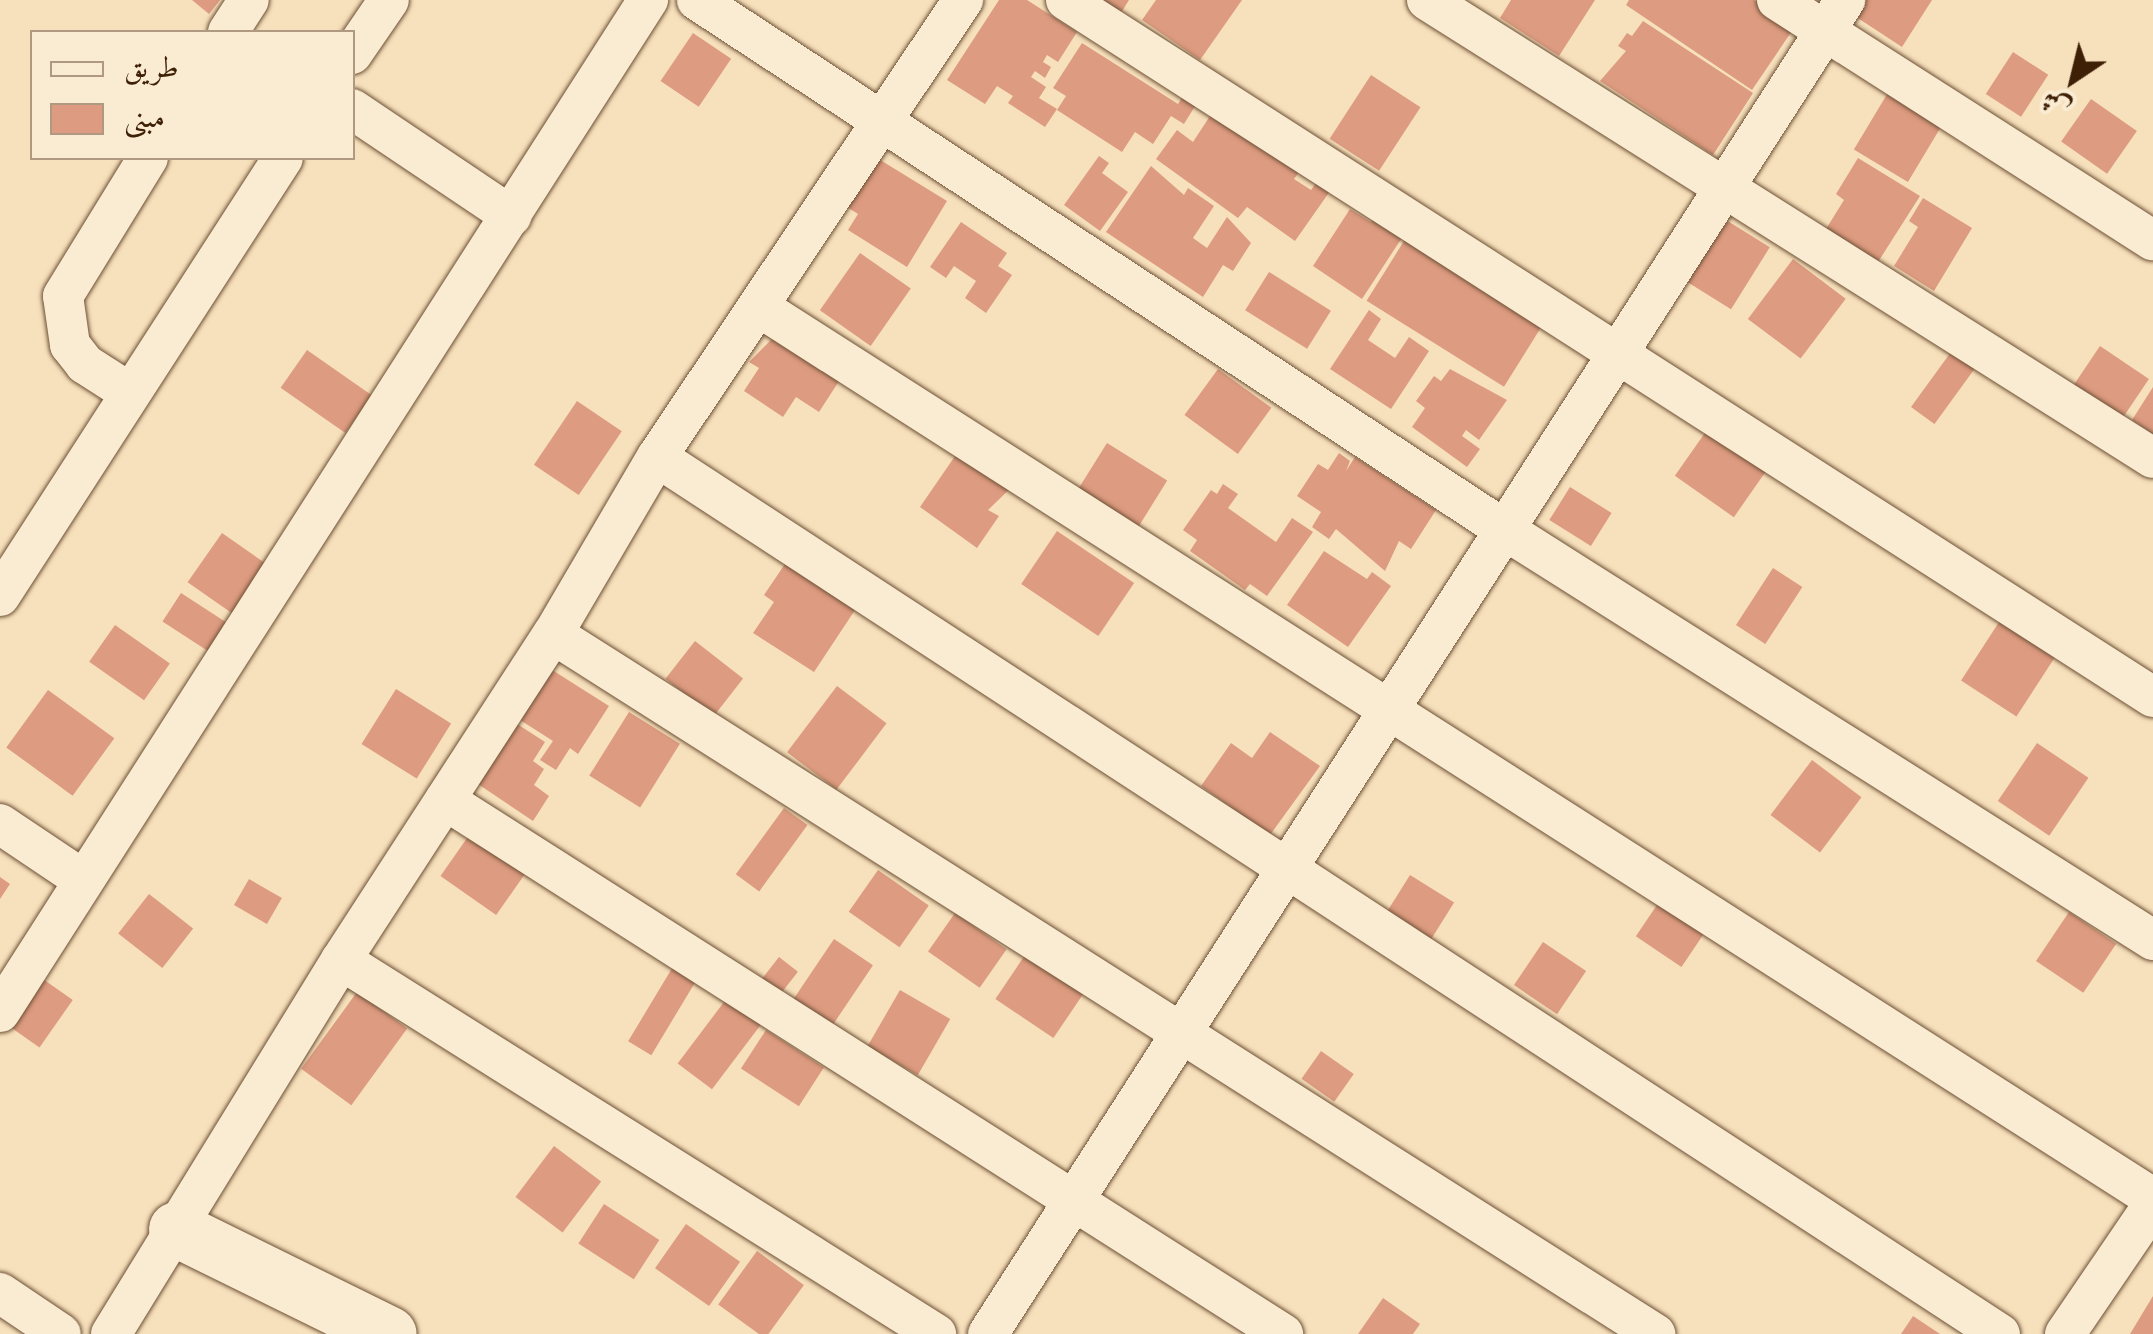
<!DOCTYPE html>
<meta charset="utf-8">
<style>
body{margin:0}
#map{position:relative;width:2153px;height:1334px;overflow:hidden;background:#f7e0bc;font-family:Alegreya,Amiri,serif}
div>[style]{position:absolute}
.building>*{inset:0;background:#dd9b81;transform-origin:0 0}
.roads{filter:drop-shadow(0 0 2px #6c5034) drop-shadow(0 0 2px #6c5034)}
.street>*{height:40px;margin:-20px;padding:0 20px;transform-origin:20px;border-radius:20px;background:#faebd3}
.secondary>*{height:55px;margin:-27.5px;padding:0 27.5px;transform-origin:27.5px;border-radius:27.5px;background:#faebd3}
span{translate:-50% -50%;white-space:nowrap;text-align:center;line-height:1.15;-webkit-text-stroke:10px #faebd3;paint-order:stroke}
.legend{position:absolute;left:30px;top:30px;width:325px;height:130px;box-sizing:border-box;background:#faebd3;border:2px solid #af9a81;margin:0;padding:12px 18px;list-style:none;font-size:30px;color:#3e2006}
.legend li{display:flex;align-items:center;gap:20px;height:50px}
.legend b{width:50px;border:2px solid #af9a81}
.north{position:absolute;left:2023px;top:30px;width:100px;height:100px;-webkit-text-stroke:8px #faebd3;paint-order:stroke;rotate:215deg;font-size:28px;font-weight:700;line-height:40px;text-align:center;color:#3e2006}
.north::after{content:'';display:block;margin:auto;width:35px;height:45px;background:#3e2006;clip-path:polygon(50% 0,100% 100%,50% 72%,0 100%)}
</style>
<div id="map">
<div class="building">
<div style="clip-path:polygon(192px 0,220px 0,209px 14px)"></div>
<div style="clip-path:polygon(999px 0,1027px 0,1077px 32px,1058px 62px,1047px 55px,1043px 62px,1051px 67px,1045px 78px,1035px 71px,1031px 77px,1046px 87px,1039px 98px,1057px 109px,1045px 127px,1008px 103px,1013px 96px,997px 86px,985px 104px,947px 80px)"></div>
<div style="clip-path:polygon(1094px 0,1129px 0,1119px 16px)"></div>
<div style="clip-path:polygon(1156px 0,1242px 0,1200px 60px,1142px 20px)"></div>
<div style="clip-path:polygon(1511px 0,1595px 0,1559px 56px,1500px 18px)"></div>
<div style="clip-path:polygon(1629px 0,1754px 0,1794px 28px,1752px 90px,1626px 5px)"></div>
<div style="clip-path:polygon(1850px 0,1932px 0,1902px 47px,1844px 9px)"></div>
<div style="clip-path:polygon(1643px 21px,1753px 93px,1713px 155px,1600px 81px,1626px 51px,1618px 46px,1627px 33px,1632px 36px)"></div>
<div style="left:693px;top:33px;width:46px;height:58px;rotate:34deg"></div>
<div style="clip-path:polygon(1082px 43px,1178px 104px,1187px 90px,1200px 98px,1184px 124px,1171px 116px,1153px 144px,1135px 132px,1122px 152px,1057px 110px,1066px 96px,1053px 88px)"></div>
<div style="left:2013px;top:52px;width:42px;height:50px;rotate:33deg"></div>
<div style="left:1371px;top:75px;width:59px;height:76px;rotate:33deg"></div>
<div style="left:1892px;top:86px;width:63px;height:74px;rotate:31deg"></div>
<div style="left:2091px;top:99px;width:56px;height:52px;rotate:35deg"></div>
<div style="clip-path:polygon(1210px 116px,1225px 126px,1231px 119px,1307px 161px,1294px 179px,1311px 190px,1322px 175px,1335px 184px,1295px 241px,1247px 207px,1238px 218px,1156px 159px,1177px 130px,1193px 142px)"></div>
<div style="clip-path:polygon(1099px 156px,1109px 163px,1102px 173px,1128px 192px,1100px 231px,1064px 205px)"></div>
<div style="clip-path:polygon(877px 158px,947px 201px,907px 267px,848px 230px,858px 214px,847px 207px)"></div>
<div style="clip-path:polygon(1858px 158px,1920px 196px,1878px 262px,1826px 229px,1844px 200px,1836px 194px)"></div>
<div style="clip-path:polygon(1151px 166px,1184px 195px,1188px 188px,1214px 206px,1193px 238px,1207px 248px,1227px 217px,1251px 243px,1233px 271px,1223px 265px,1203px 297px,1106px 232px)"></div>
<div style="clip-path:polygon(1923px 198px,1972px 228px,1934px 291px,1894px 266px,1918px 227px,1909px 221px)"></div>
<div style="clip-path:polygon(1350px 209px,1371px 222px,1379px 211px,1407px 230px,1362px 299px,1313px 266px)"></div>
<div style="left:1718px;top:215px;width:61px;height:73px;rotate:32deg"></div>
<div style="clip-path:polygon(961px 222px,1007px 253px,998px 266px,1012px 275px,986px 313px,965px 298px,976px 281px,954px 266px,946px 278px,930px 267px)"></div>
<div style="left:1409px;top:233px;width:162px;height:80px;rotate:32deg"></div>
<div style="left:860px;top:253px;width:62px;height:70px;rotate:35deg"></div>
<div style="left:1793px;top:259px;width:66px;height:75px;rotate:37deg"></div>
<div style="left:1269px;top:272px;width:73px;height:45px;rotate:32deg"></div>
<div style="clip-path:polygon(1369px 310px,1381px 319px,1368px 340px,1395px 358px,1409px 337px,1429px 351px,1391px 409px,1330px 369px)"></div>
<div style="clip-path:polygon(779px 332px,843px 375px,819px 412px,796px 397px,783px 417px,744px 391px,759px 368px,749px 362px)"></div>
<div style="left:2100px;top:346px;width:59px;height:47px;rotate:34deg"></div>
<div style="left:307px;top:350px;width:79px;height:46px;rotate:35deg"></div>
<div style="left:1951px;top:352px;width:29px;height:68px;rotate:36deg"></div>
<div style="left:1218px;top:369px;width:66px;height:57px;rotate:36deg"></div>
<div style="clip-path:polygon(1450px 369px,1507px 400px,1479px 440px,1466px 430px,1462px 436px,1480px 449px,1467px 467px,1412px 427px,1425px 408px,1416px 401px,1434px 376px,1441px 381px)"></div>
<div style="clip-path:polygon(2153px 387px,2153px 434px,2132px 420px)"></div>
<div style="left:577px;top:401px;width:54px;height:77px;rotate:34deg"></div>
<div style="left:1707px;top:430px;width:72px;height:56px;rotate:35deg"></div>
<div style="clip-path:polygon(964px 443px,1018px 481px,988px 510px,999px 516px,977px 548px,920px 507px)"></div>
<div style="left:1107px;top:443px;width:71px;height:54px;rotate:32deg"></div>
<div style="clip-path:polygon(1339px 453px,1350px 461px,1346px 471px,1355px 457px,1436px 510px,1411px 549px,1399px 541px,1385px 571px,1336px 529px,1329px 539px,1312px 527px,1321px 512px,1297px 496px,1318px 464px,1328px 470px)"></div>
<div style="clip-path:polygon(1223px 484px,1238px 494px,1228px 508px,1276px 542px,1292px 518px,1313px 532px,1267px 596px,1250px 584px,1245px 590px,1190px 551px,1197px 540px,1183px 530px,1211px 490px,1217px 494px)"></div>
<div style="left:1570px;top:487px;width:49px;height:39px;rotate:32deg"></div>
<div style="left:1057px;top:531px;width:93px;height:64px;rotate:34deg"></div>
<div style="left:222px;top:533px;width:56px;height:60px;rotate:35deg"></div>
<div style="clip-path:polygon(1324px 551px,1367px 579px,1372px 572px,1391px 586px,1348px 647px,1287px 605px)"></div>
<div style="clip-path:polygon(787px 561px,857px 607px,814px 672px,753px 633px,774px 602px,764px 595px)"></div>
<div style="left:1773px;top:568px;width:35px;height:68px;rotate:33deg"></div>
<div style="left:181px;top:593px;width:56px;height:34px;rotate:33deg"></div>
<div style="left:2003px;top:616px;width:66px;height:77px;rotate:33deg"></div>
<div style="left:115px;top:625px;width:67px;height:45px;rotate:35deg"></div>
<div style="left:695px;top:641px;width:61px;height:48px;rotate:38deg"></div>
<div style="clip-path:polygon(549px 668px,609px 706px,578px 754px,570px 748px,556px 770px,540px 760px,553px 741px,517px 718px)"></div>
<div style="left:837px;top:686px;width:62px;height:83px;rotate:37deg"></div>
<div style="left:396px;top:689px;width:65px;height:65px;rotate:32deg"></div>
<div style="left:48px;top:690px;width:82px;height:71px;rotate:36deg"></div>
<div style="left:629px;top:712px;width:60px;height:75px;rotate:32deg"></div>
<div style="clip-path:polygon(511px 720px,545px 742px,533px 761px,544px 769px,534px 785px,549px 796px,533px 821px,472px 780px)"></div>
<div style="clip-path:polygon(1270px 732px,1320px 766px,1270px 835px,1201px 786px,1231px 743px,1252px 758px)"></div>
<div style="left:2037px;top:743px;width:62px;height:70px;rotate:34deg"></div>
<div style="left:1812px;top:760px;width:62px;height:69px;rotate:37deg"></div>
<div style="left:784px;top:808px;width:29px;height:82px;rotate:36deg"></div>
<div style="left:472px;top:831px;width:68px;height:55px;rotate:35deg"></div>
<div style="left:878px;top:870px;width:62px;height:51px;rotate:35deg"></div>
<div style="left:1410px;top:875px;width:52px;height:44px;rotate:32deg"></div>
<div style="clip-path:polygon(0 877px,10px 884px,0 899px)"></div>
<div style="left:249px;top:879px;width:38px;height:30px;rotate:30deg"></div>
<div style="left:149px;top:894px;width:56px;height:50px;rotate:38deg"></div>
<div style="left:1661px;top:899px;width:55px;height:45px;rotate:34deg"></div>
<div style="left:2069px;top:912px;width:57px;height:59px;rotate:34deg"></div>
<div style="left:955px;top:913px;width:63px;height:47px;rotate:35deg"></div>
<div style="left:834px;top:939px;width:47px;height:75px;rotate:34deg"></div>
<div style="left:1543px;top:942px;width:52px;height:52px;rotate:34deg"></div>
<div style="left:1025px;top:955px;width:70px;height:53px;rotate:34deg"></div>
<div style="left:779px;top:957px;width:24px;height:39px;rotate:38deg"></div>
<div style="left:674px;top:965px;width:27px;height:89px;rotate:31deg"></div>
<div style="left:40px;top:977px;width:40px;height:58px;rotate:35deg"></div>
<div style="left:900px;top:990px;width:58px;height:65px;rotate:30deg"></div>
<div style="left:357px;top:992px;width:62px;height:95px;rotate:36deg"></div>
<div style="left:727px;top:998px;width:43px;height:82px;rotate:37deg"></div>
<div style="left:766px;top:1030px;width:69px;height:46px;rotate:33deg"></div>
<div style="left:1321px;top:1051px;width:40px;height:34px;rotate:35deg"></div>
<div style="left:554px;top:1146px;width:59px;height:64px;rotate:37deg"></div>
<div style="left:604px;top:1204px;width:66px;height:47px;rotate:33deg"></div>
<div style="left:686px;top:1224px;width:66px;height:54px;rotate:35deg"></div>
<div style="left:757px;top:1251px;width:58px;height:66px;rotate:36deg"></div>
<div style="clip-path:polygon(2153px 1296px,2153px 1334px,2130px 1334px)"></div>
<div style="clip-path:polygon(1383px 1298px,1420px 1324px,1413px 1334px,1358px 1334px)"></div>
<div style="clip-path:polygon(1913px 1316px,1940px 1334px,1901px 1334px)"></div>
</div>
<div class="roads">
<div class="street">
<div style="left:697px;top:0;width:966px;rotate:33.26deg"></div>
<div style="left:1505px;top:530px;width:767px;rotate:32.32deg"></div>
<div style="left:1066px;top:0;width:1291px;rotate:32.67deg"></div>
<div style="left:1427px;top:0;width:858px;rotate:32.25deg"></div>
<div style="left:1777px;top:0;width:446px;rotate:32.6deg"></div>
<div style="left:228px;top:32px;width:38px;rotate:-57deg"></div>
<div style="left:352px;top:54px;width:65px;rotate:-55.6deg"></div>
<div style="left:352px;top:109px;width:192px;rotate:33.9deg"></div>
<div style="left:759px;top:307px;width:1654px;rotate:32.59deg"></div>
<div style="left:127px;top:391px;width:50px;rotate:-147.3deg"></div>
<div style="left:85px;top:364px;width:24px;rotate:-128deg"></div>
<div style="left:70px;top:345px;width:49px;rotate:-98.1deg"></div>
<div style="left:63px;top:296px;width:162px;rotate:-58.4deg"></div>
<div style="left:657px;top:457px;width:1604px;rotate:33.15deg"></div>
<div style="left:0;top:596px;width:521px;rotate:-57.13deg"></div>
<div style="left:553px;top:634px;width:1306px;rotate:32.42deg"></div>
<div style="left:445px;top:800px;width:994px;rotate:32.51deg"></div>
<div style="left:0;top:824px;width:99px;rotate:33.9deg"></div>
<div style="left:341px;top:960px;width:703px;rotate:32.15deg"></div>
<div style="left:0;top:1012px;width:1202px;rotate:-57.37deg"></div>
<div style="left:0;top:1293px;width:73px;rotate:33.9deg"></div>
<div style="left:111px;top:1334px;width:439px;rotate:-58.4deg"></div>
<div style="left:341px;top:960px;width:389px;rotate:-57deg"></div>
<div style="left:553px;top:634px;width:205px;rotate:-59.6deg"></div>
<div style="left:657px;top:457px;width:550px;rotate:-56.19deg"></div>
<div style="left:988px;top:1334px;width:1586px;rotate:-57.28deg"></div>
<div style="left:2065px;top:1334px;width:156px;rotate:-55.7deg"></div>
</div>
<div class="secondary">
<div style="left:176px;top:1229px;width:237px;rotate:26.2deg"></div>
</div>
</div>
<ul class="legend">
<li><b style="height:12px;background:#faebd3"></b>طريق</li>
<li><b style="height:28px;background:#dd9b81"></b>مبنى</li>
</ul>
<div class="north">ش</div>
</div>
